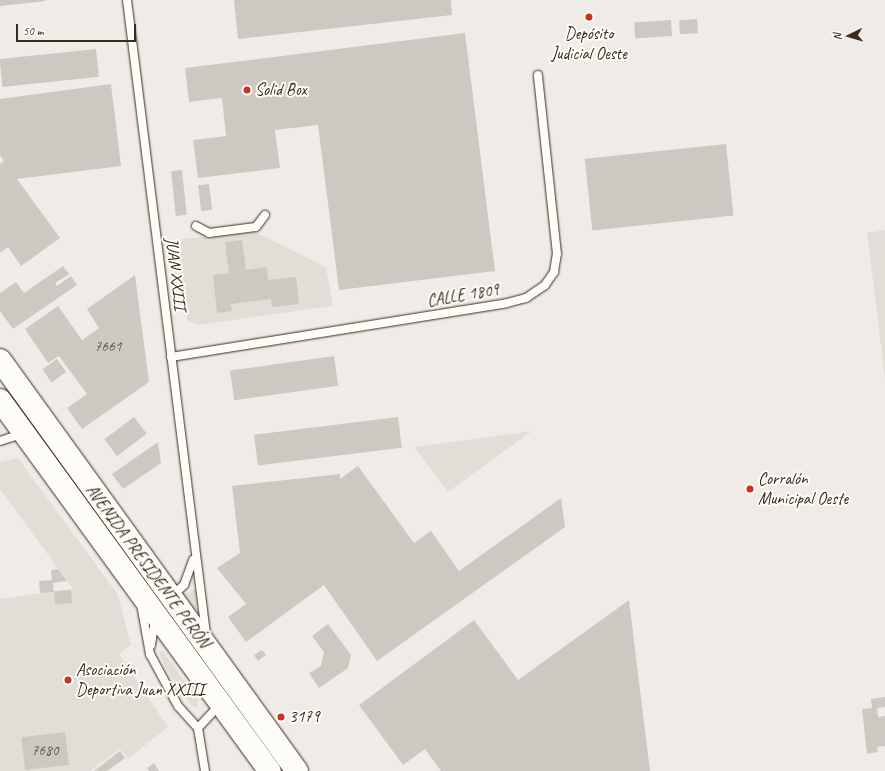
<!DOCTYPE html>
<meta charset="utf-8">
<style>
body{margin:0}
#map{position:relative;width:885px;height:771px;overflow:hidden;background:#fdfcf7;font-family:Caveat,sans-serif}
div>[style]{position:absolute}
.built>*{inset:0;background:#efece7;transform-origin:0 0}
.green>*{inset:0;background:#e1ded7}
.building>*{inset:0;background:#cdc8c2;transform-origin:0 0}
.roads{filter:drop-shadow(0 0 1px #3b2a1e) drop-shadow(0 0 1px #3b2a1e)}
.service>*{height:8px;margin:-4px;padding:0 4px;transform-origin:4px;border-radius:4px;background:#fdfcf7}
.primary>*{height:22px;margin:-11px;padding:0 11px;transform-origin:11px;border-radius:11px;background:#fdfcf7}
.dots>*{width:11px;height:11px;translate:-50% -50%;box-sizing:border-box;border:2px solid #fdfcf7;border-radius:50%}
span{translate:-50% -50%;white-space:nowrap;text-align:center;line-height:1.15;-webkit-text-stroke:4px #fdfcf7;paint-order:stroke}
.number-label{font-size:15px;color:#605247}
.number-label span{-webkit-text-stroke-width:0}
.poi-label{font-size:17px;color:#3b2a1e}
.left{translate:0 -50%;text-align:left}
.street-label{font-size:17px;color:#3b2a1e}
.north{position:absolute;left:829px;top:16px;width:40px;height:40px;-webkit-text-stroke:3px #fdfcf7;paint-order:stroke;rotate:265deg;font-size:11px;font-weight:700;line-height:16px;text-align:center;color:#3b2a1e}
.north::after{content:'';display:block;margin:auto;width:14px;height:18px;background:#3b2a1e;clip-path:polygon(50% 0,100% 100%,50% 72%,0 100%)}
.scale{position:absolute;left:16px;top:24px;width:120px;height:18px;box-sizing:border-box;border:2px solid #3b2a1e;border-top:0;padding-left:5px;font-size:12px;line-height:14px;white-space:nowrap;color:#3b2a1e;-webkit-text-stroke:3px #fdfcf7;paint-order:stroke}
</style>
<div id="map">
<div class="built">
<div style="left:0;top:0;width:885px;height:771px"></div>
</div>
<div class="green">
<div style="clip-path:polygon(885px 230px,885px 378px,867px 233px)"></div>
<div style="clip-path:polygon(255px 232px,326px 267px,333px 306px,198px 325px,187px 321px,179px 244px,183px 239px)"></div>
<div style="clip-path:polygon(532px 431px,448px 492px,414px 447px,445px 443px)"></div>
<div style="clip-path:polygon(18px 458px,118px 595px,131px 645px,119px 654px,168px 727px,128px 759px,120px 749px,90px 771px,0 771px,0 599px,73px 589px,0 489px,0 462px)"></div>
<div style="clip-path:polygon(194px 589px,197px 595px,196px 611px,183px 595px)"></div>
<div style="clip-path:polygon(162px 650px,198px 700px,197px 708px,193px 707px,167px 671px,159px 652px)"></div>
</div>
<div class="building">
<div style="clip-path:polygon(0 0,45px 0,46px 1px,0 6px)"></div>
<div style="clip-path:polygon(234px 0,451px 0,452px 15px,238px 39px)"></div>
<div style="left:697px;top:19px;width:14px;height:18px;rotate:86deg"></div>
<div style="left:671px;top:20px;width:16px;height:37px;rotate:86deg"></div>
<div style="clip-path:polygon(465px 33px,495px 271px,339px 290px,318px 125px,275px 130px,280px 168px,198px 178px,193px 140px,226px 136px,222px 98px,189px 102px,185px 68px)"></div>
<div style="left:96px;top:49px;width:28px;height:97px;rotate:84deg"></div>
<div style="clip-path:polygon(111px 84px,121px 166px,17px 179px,60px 238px,21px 266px,8px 247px,0 253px,0 164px,4px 161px,0 155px,0 99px)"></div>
<div style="left:726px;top:144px;width:72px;height:142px;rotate:84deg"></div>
<div style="left:182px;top:170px;width:45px;height:11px;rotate:84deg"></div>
<div style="left:209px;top:184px;width:26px;height:11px;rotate:83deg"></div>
<div style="clip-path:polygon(242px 240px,246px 270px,267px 267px,268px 280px,296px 277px,299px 304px,272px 307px,271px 299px,231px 304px,232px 311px,217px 313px,213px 275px,229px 273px,225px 242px)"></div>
<div style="clip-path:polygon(63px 266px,69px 274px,55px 283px,57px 286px,71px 276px,77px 285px,13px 329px,0 311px,0 293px,16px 282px,24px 293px)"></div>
<div style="clip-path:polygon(135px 275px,149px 382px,82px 429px,67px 408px,87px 394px,59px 356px,48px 363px,25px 329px,58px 306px,82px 340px,99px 328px,87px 309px)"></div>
<div style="left:334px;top:356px;width:30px;height:105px;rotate:82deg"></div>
<div style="left:57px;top:359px;width:16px;height:18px;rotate:55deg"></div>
<div style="left:134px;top:417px;width:21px;height:37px;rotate:53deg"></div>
<div style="left:398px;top:417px;width:31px;height:145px;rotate:83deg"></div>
<div style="clip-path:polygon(158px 442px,161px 463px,123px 489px,112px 474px)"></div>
<div style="clip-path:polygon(358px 466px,414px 543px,431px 531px,459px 571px,561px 498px,565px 527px,377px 661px,324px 585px,246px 642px,228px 617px,246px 604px,217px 568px,240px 553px,232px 486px,340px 474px,340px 479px)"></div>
<div style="clip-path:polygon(58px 569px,67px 581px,53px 583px,54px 592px,40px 593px,39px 581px,52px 580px,51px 570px)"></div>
<div style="left:71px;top:590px;width:13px;height:17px;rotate:86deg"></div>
<div style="clip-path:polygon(629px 600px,650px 771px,441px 771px,425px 749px,403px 765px,359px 705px,474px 620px,518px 680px)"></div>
<div style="clip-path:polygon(328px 624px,351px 655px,348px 668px,319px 688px,309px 673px,321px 666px,324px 652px,312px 636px)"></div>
<div style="clip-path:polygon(262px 650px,266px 655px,258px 661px,254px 655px)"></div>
<div style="clip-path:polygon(885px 697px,885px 707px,877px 708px,878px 717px,885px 716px,885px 746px,877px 747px,878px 752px,867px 754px,862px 709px,872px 708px,871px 699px)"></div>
<div style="left:65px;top:732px;width:33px;height:44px;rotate:83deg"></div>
<div style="clip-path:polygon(120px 751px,125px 758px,107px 771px,94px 771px)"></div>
<div style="clip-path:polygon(154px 763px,159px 771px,149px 771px,147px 768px)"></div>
</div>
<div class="roads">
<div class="service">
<div style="left:127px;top:0;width:639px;rotate:82.9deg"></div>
<div style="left:196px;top:226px;width:15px;rotate:28deg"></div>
<div style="left:209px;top:233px;width:47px;rotate:-7.3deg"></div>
<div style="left:256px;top:227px;width:15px;rotate:-53deg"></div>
<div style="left:171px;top:357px;width:340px;rotate:-9.1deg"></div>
<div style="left:507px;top:303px;width:20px;rotate:-15deg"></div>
<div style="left:526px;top:298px;width:23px;rotate:-34deg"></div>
<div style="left:545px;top:285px;width:16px;rotate:-55deg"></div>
<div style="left:554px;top:272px;width:18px;rotate:-81deg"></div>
<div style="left:557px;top:254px;width:180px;rotate:-96.1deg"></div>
<div style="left:0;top:441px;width:23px;rotate:-18deg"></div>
<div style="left:171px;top:597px;width:18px;rotate:-43deg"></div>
<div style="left:184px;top:585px;width:27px;rotate:-70deg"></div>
<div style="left:141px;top:604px;width:51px;rotate:79.8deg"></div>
<div style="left:150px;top:654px;width:59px;rotate:61.7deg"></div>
<div style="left:178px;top:706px;width:30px;rotate:48deg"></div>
<div style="left:198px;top:728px;width:44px;rotate:80.8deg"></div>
<div style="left:151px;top:645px;width:26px;rotate:-81deg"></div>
<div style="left:198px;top:728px;width:33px;rotate:-47deg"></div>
</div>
<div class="primary">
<div style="left:0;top:360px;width:507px;rotate:54.15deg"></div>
<div style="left:0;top:400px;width:459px;rotate:54deg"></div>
</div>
</div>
<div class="dots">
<div style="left:589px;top:17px;background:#c8321e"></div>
<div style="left:247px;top:90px;background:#c8321e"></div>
<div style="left:750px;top:489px;background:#c8321e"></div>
<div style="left:68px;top:680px;background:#c8321e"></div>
<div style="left:281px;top:717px;background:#c8321e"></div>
</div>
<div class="number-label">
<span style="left:108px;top:347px">7661</span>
<span style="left:45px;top:751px">7680</span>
</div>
<div class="poi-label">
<span style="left:589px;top:44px">Depósito<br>Judicial Oeste</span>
<span class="left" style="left:255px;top:90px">Solid Box</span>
<span class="left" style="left:758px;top:489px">Corralón<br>Municipal Oeste</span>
<span class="left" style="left:76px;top:680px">Asociación<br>Deportiva Juan XXIII</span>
<span class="left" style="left:289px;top:717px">3179</span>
</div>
<div class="street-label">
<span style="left:176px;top:274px;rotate:83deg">JUAN XXIII</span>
<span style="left:463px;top:295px;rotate:-9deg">CALLE 1809</span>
<span style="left:148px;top:566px;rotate:54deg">AVENIDA PRESIDENTE PERÓN</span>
</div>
<div class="north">N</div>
<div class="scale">50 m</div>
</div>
